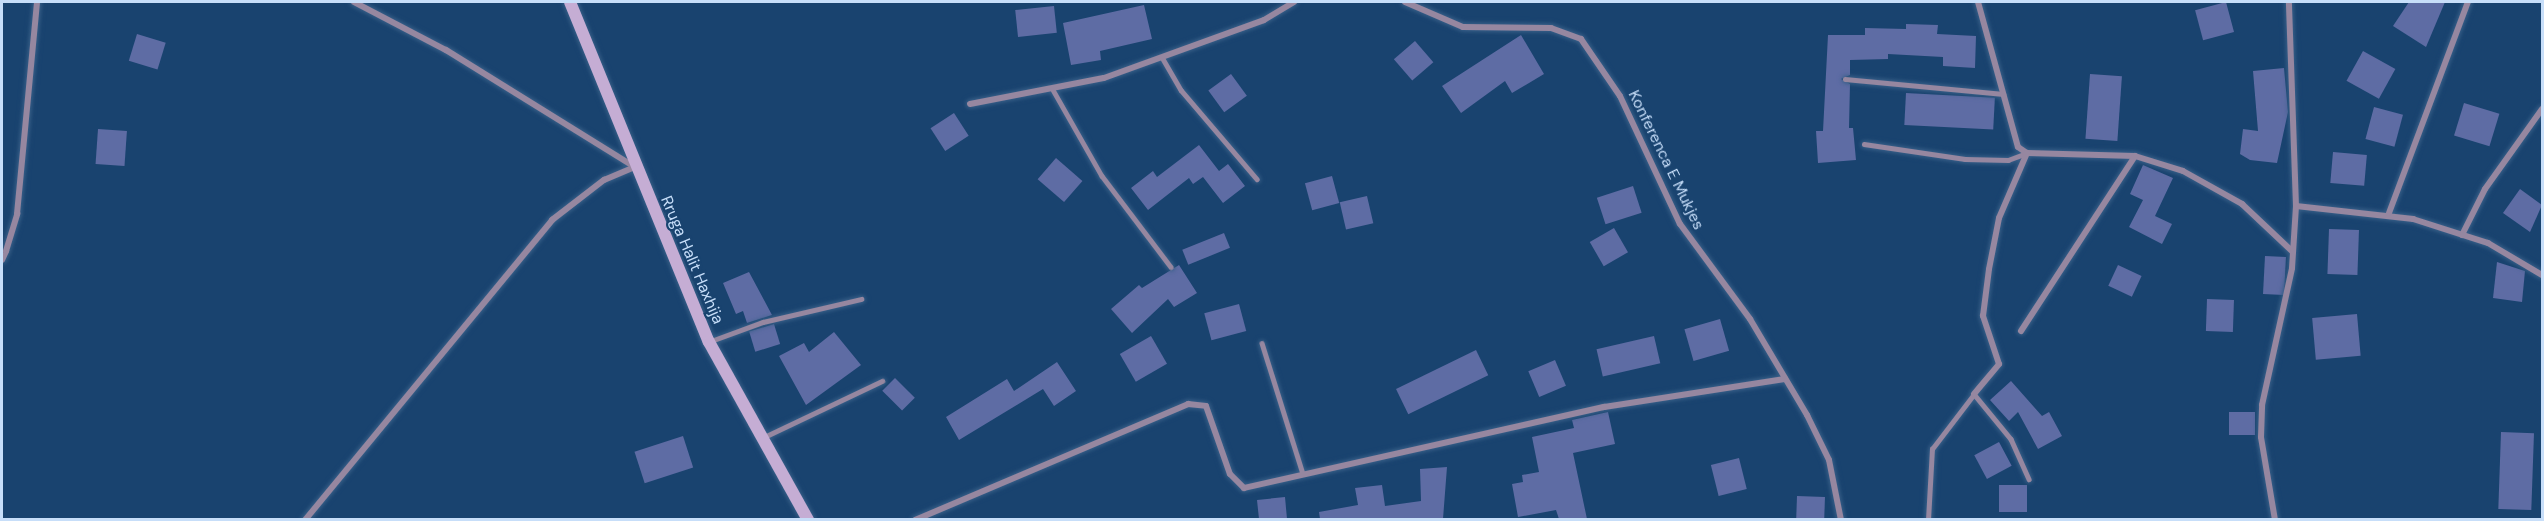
<!DOCTYPE html>
<style>
body{margin:0}
#map{position:relative;width:2544px;height:521px;overflow:hidden;background:#19436f;font-family:"DM Sans",sans-serif}
div>[style]{position:absolute}
.building>*{inset:0;background:#5e6ca4;transform-origin:0 0}
.roads{filter:drop-shadow(0 0 2px #385f88) drop-shadow(0 0 2px #385f88)}
.lane>*{height:4.5px;margin:-2.25px;padding:0 2.25px;transform-origin:2.25px;border-radius:2.25px;background:#9687a0}
.street>*{height:6px;margin:-3px;padding:0 3px;transform-origin:3px;border-radius:3px;background:#9687a0}
.secondary>*{height:12px;margin:-6px;padding:0 6px;transform-origin:6px;border-radius:6px;background:#c5add4}
span{translate:-50% -50%;white-space:nowrap;text-align:center;line-height:1.15;-webkit-text-stroke:4.5px #19436f;paint-order:stroke}
.street-label{font-size:16px;color:#c7def9}
.frame{position:absolute;inset:0;border:3px solid #c7def9;pointer-events:none}
</style>
<div id="map">
<div class="building">
<div style="left:2226px;top:2px;width:31px;height:32px;rotate:75deg"></div>
<div style="clip-path:polygon(2409px 2px,2445px 2px,2426px 47px,2393px 26px)"></div>
<div style="clip-path:polygon(1144px 5px,1152px 39px,1100px 51px,1101px 60px,1071px 65px,1063px 23px)"></div>
<div style="left:1054px;top:6px;width:27px;height:39px;rotate:84deg"></div>
<div style="clip-path:polygon(1906px 24px,1938px 25px,1937px 34px,1976px 36px,1975px 68px,1943px 66px,1943px 57px,1888px 54px,1888px 59px,1850px 60px,1850px 75px,1841px 79px,1850px 84px,1849px 128px,1853px 128px,1856px 160px,1818px 163px,1816px 131px,1823px 131px,1828px 35px,1865px 35px,1865px 28px,1906px 29px)"></div>
<div style="left:137px;top:34px;width:30px;height:28px;rotate:17deg"></div>
<div style="clip-path:polygon(1521px 35px,1544px 74px,1512px 93px,1505px 81px,1461px 113px,1442px 86px)"></div>
<div style="left:1415px;top:41px;width:28px;height:28px;rotate:49deg"></div>
<div style="left:2363px;top:51px;width:37px;height:34px;rotate:29deg"></div>
<div style="clip-path:polygon(2284px 68px,2288px 112px,2277px 163px,2250px 160px,2240px 154px,2243px 129px,2258px 131px,2253px 71px)"></div>
<div style="left:1231px;top:74px;width:27px;height:28px;rotate:54deg"></div>
<div style="left:2090px;top:74px;width:32px;height:65px;rotate:4deg"></div>
<div style="left:1906px;top:93px;width:89px;height:32px;rotate:3deg"></div>
<div style="left:2464px;top:103px;width:37px;height:34px;rotate:17deg"></div>
<div style="left:2374px;top:107px;width:30px;height:33px;rotate:15deg"></div>
<div style="left:954px;top:113px;width:27px;height:28px;rotate:57deg"></div>
<div style="left:98px;top:129px;width:29px;height:35px;rotate:4deg"></div>
<div style="clip-path:polygon(1199px 145px,1219px 171px,1228px 164px,1245px 186px,1223px 203px,1203px 177px,1193px 184px,1189px 178px,1148px 210px,1131px 188px,1153px 171px,1157px 177px)"></div>
<div style="left:2333px;top:152px;width:34px;height:31px;rotate:5deg"></div>
<div style="left:1056px;top:158px;width:35px;height:28px;rotate:41deg"></div>
<div style="clip-path:polygon(2143px 165px,2173px 178px,2155px 216px,2172px 224px,2162px 244px,2129px 227px,2143px 200px,2130px 194px)"></div>
<div style="left:1332px;top:176px;width:28px;height:28px;rotate:75deg"></div>
<div style="left:1633px;top:186px;width:28px;height:38px;rotate:72deg"></div>
<div style="clip-path:polygon(2520px 189px,2542px 205px,2530px 232px,2503px 213px)"></div>
<div style="left:1367px;top:196px;width:28px;height:28px;rotate:77deg"></div>
<div style="left:1614px;top:228px;width:28px;height:28px;rotate:60deg"></div>
<div style="left:2329px;top:229px;width:30px;height:45px;rotate:2deg"></div>
<div style="left:1224px;top:233px;width:16px;height:45px;rotate:68deg"></div>
<div style="left:2265px;top:256px;width:21px;height:38px;rotate:3deg"></div>
<div style="clip-path:polygon(2497px 262px,2525px 271px,2522px 302px,2493px 298px)"></div>
<div style="clip-path:polygon(1179px 265px,1197px 293px,1174px 307px,1168px 299px,1132px 333px,1111px 309px,1139px 285px,1142px 288px)"></div>
<div style="left:2118px;top:265px;width:26px;height:23px;rotate:25deg"></div>
<div style="clip-path:polygon(749px 272px,772px 315px,747px 323px,743px 311px,736px 314px,723px 283px)"></div>
<div style="left:2207px;top:299px;width:27px;height:32px;rotate:2deg"></div>
<div style="left:1239px;top:304px;width:28px;height:36px;rotate:75deg"></div>
<div style="left:2357px;top:314px;width:42px;height:45px;rotate:85deg"></div>
<div style="left:1720px;top:319px;width:33px;height:37px;rotate:74deg"></div>
<div style="left:774px;top:324px;width:21px;height:26px;rotate:73deg"></div>
<div style="clip-path:polygon(834px 332px,861px 365px,806px 405px,779px 356px,804px 343px,809px 352px)"></div>
<div style="left:1151px;top:336px;width:32px;height:36px;rotate:60deg"></div>
<div style="left:1654px;top:336px;width:28px;height:59px;rotate:77deg"></div>
<div style="left:1476px;top:350px;width:28px;height:89px;rotate:64deg"></div>
<div style="left:1555px;top:360px;width:28px;height:29px;rotate:67deg"></div>
<div style="clip-path:polygon(1057px 362px,1076px 391px,1054px 406px,1043px 389px,959px 440px,946px 417px,1007px 379px,1014px 391px)"></div>
<div style="left:895px;top:378px;width:28px;height:18px;rotate:45deg"></div>
<div style="clip-path:polygon(2011px 381px,2042px 416px,2049px 412px,2062px 436px,2038px 449px,2018px 412px,2009px 421px,1990px 400px)"></div>
<div style="clip-path:polygon(1608px 412px,1615px 444px,1573px 453px,1587px 519px,1559px 519px,1556px 510px,1518px 517px,1512px 484px,1523px 482px,1522px 475px,1539px 472px,1532px 437px,1574px 428px,1572px 420px)"></div>
<div style="left:2229px;top:412px;width:26px;height:23px"></div>
<div style="left:2501px;top:432px;width:33px;height:77px;rotate:2deg"></div>
<div style="left:683px;top:436px;width:33px;height:51px;rotate:72deg"></div>
<div style="left:1999px;top:442px;width:27px;height:28px;rotate:62deg"></div>
<div style="left:1739px;top:458px;width:32px;height:29px;rotate:76deg"></div>
<div style="clip-path:polygon(1447px 467px,1443px 519px,1320px 519px,1319px 512px,1358px 505px,1355px 488px,1382px 485px,1385px 506px,1421px 501px,1420px 469px)"></div>
<div style="left:1999px;top:485px;width:28px;height:27px"></div>
<div style="left:1797px;top:496px;width:28px;height:23px;rotate:2deg"></div>
<div style="clip-path:polygon(1285px 497px,1287px 519px,1259px 519px,1257px 500px)"></div>
</div>
<div class="roads">
<div class="lane">
<div style="left:1162px;top:57px;width:38px;rotate:60deg"></div>
<div style="left:1181px;top:90px;width:117px;rotate:49.5deg"></div>
<div style="left:1845px;top:79px;width:159px;rotate:5.4deg"></div>
<div style="left:1052px;top:88px;width:101px;rotate:60.4deg"></div>
<div style="left:1102px;top:176px;width:114px;rotate:52.8deg"></div>
<div style="left:1864px;top:144px;width:102px;rotate:8.4deg"></div>
<div style="left:1965px;top:159px;width:43px;rotate:1.3deg"></div>
<div style="left:2008px;top:160px;width:20px;rotate:-20deg"></div>
<div style="left:2px;top:260px;width:10px;rotate:-66deg"></div>
<div style="left:711px;top:341px;width:55px;rotate:-20.1deg"></div>
<div style="left:763px;top:322px;width:101px;rotate:-13.2deg"></div>
<div style="left:1262px;top:343px;width:137px;rotate:72.6deg"></div>
<div style="left:762px;top:438px;width:133px;rotate:-25.4deg"></div>
<div style="left:1928px;top:520px;width:71px;rotate:-86.8deg"></div>
<div style="left:1932px;top:449px;width:69px;rotate:-52.6deg"></div>
<div style="left:1974px;top:394px;width:58px;rotate:50.6deg"></div>
<div style="left:2011px;top:439px;width:44px;rotate:65.8deg"></div>
</div>
<div class="street">
<div style="left:354px;top:2px;width:104px;rotate:27.6deg"></div>
<div style="left:446px;top:50px;width:222px;rotate:31.8deg"></div>
<div style="left:1405px;top:2px;width:63px;rotate:23.3deg"></div>
<div style="left:1463px;top:27px;width:88px;rotate:0.7deg"></div>
<div style="left:1551px;top:28px;width:32px;rotate:20deg"></div>
<div style="left:1581px;top:39px;width:69px;rotate:55.6deg"></div>
<div style="left:1620px;top:96px;width:141px;rotate:64.9deg"></div>
<div style="left:1680px;top:224px;width:118px;rotate:53.6deg"></div>
<div style="left:1750px;top:319px;width:112px;rotate:59.3deg"></div>
<div style="left:1807px;top:415px;width:50px;rotate:63.9deg"></div>
<div style="left:1829px;top:460px;width:61px;rotate:78.7deg"></div>
<div style="left:1978px;top:2px;width:150px;rotate:74.6deg"></div>
<div style="left:2018px;top:147px;width:11px;rotate:34deg"></div>
<div style="left:2027px;top:153px;width:108px;rotate:1.6deg"></div>
<div style="left:2135px;top:156px;width:50px;rotate:17.4deg"></div>
<div style="left:2183px;top:171px;width:68px;rotate:29.2deg"></div>
<div style="left:2242px;top:204px;width:70px;rotate:43.3deg"></div>
<div style="left:970px;top:104px;width:136px;rotate:-11deg"></div>
<div style="left:1104px;top:78px;width:170px;rotate:-19.9deg"></div>
<div style="left:1264px;top:20px;width:35px;rotate:-31deg"></div>
<div style="left:2296px;top:206px;width:118px;rotate:6.3deg"></div>
<div style="left:2413px;top:219px;width:79px;rotate:17.7deg"></div>
<div style="left:2488px;top:243px;width:63px;rotate:30.7deg"></div>
<div style="left:2389px;top:213px;width:225px;rotate:-69.5deg"></div>
<div style="left:2462px;top:235px;width:51px;rotate:-63.4deg"></div>
<div style="left:2485px;top:189px;width:98px;rotate:-54.5deg"></div>
<div style="left:6px;top:251px;width:39px;rotate:-73deg"></div>
<div style="left:17px;top:214px;width:213px;rotate:-84.6deg"></div>
<div style="left:2021px;top:331px;width:209px;rotate:-56.9deg"></div>
<div style="left:1974px;top:394px;width:39px;rotate:-50deg"></div>
<div style="left:1999px;top:364px;width:51px;rotate:-108.4deg"></div>
<div style="left:1983px;top:316px;width:47px;rotate:-82.7deg"></div>
<div style="left:1989px;top:269px;width:52px;rotate:-78.9deg"></div>
<div style="left:1999px;top:218px;width:71px;rotate:-66.7deg"></div>
<div style="left:305px;top:520px;width:389px;rotate:-50.5deg"></div>
<div style="left:552px;top:220px;width:66px;rotate:-37.6deg"></div>
<div style="left:604px;top:180px;width:34px;rotate:-23deg"></div>
<div style="left:915px;top:520px;width:297px;rotate:-23deg"></div>
<div style="left:1188px;top:404px;width:18px;rotate:6deg"></div>
<div style="left:1206px;top:406px;width:72px;rotate:70.6deg"></div>
<div style="left:1230px;top:474px;width:20px;rotate:45deg"></div>
<div style="left:1244px;top:488px;width:369px;rotate:-12.7deg"></div>
<div style="left:1604px;top:407px;width:183px;rotate:-8.8deg"></div>
<div style="left:2275px;top:520px;width:84px;rotate:-99.6deg"></div>
<div style="left:2261px;top:437px;width:32px;rotate:-88deg"></div>
<div style="left:2262px;top:405px;width:140px;rotate:-77.6deg"></div>
<div style="left:2292px;top:268px;width:62px;rotate:-86.3deg"></div>
<div style="left:2296px;top:206px;width:204px;rotate:-92deg"></div>
</div>
<div class="secondary">
<div style="left:570px;top:2px;width:367px;rotate:67.8deg"></div>
<div style="left:709px;top:342px;width:204px;rotate:60.9deg"></div>
</div>
</div>
<div class="street-label">
<span style="left:1666px;top:160px;rotate:64deg">Konferenca E Mukjes</span>
<span style="left:692px;top:260px;rotate:67deg">Rruga Halit Haxhija</span>
</div>
<div class="frame"></div>
</div>
